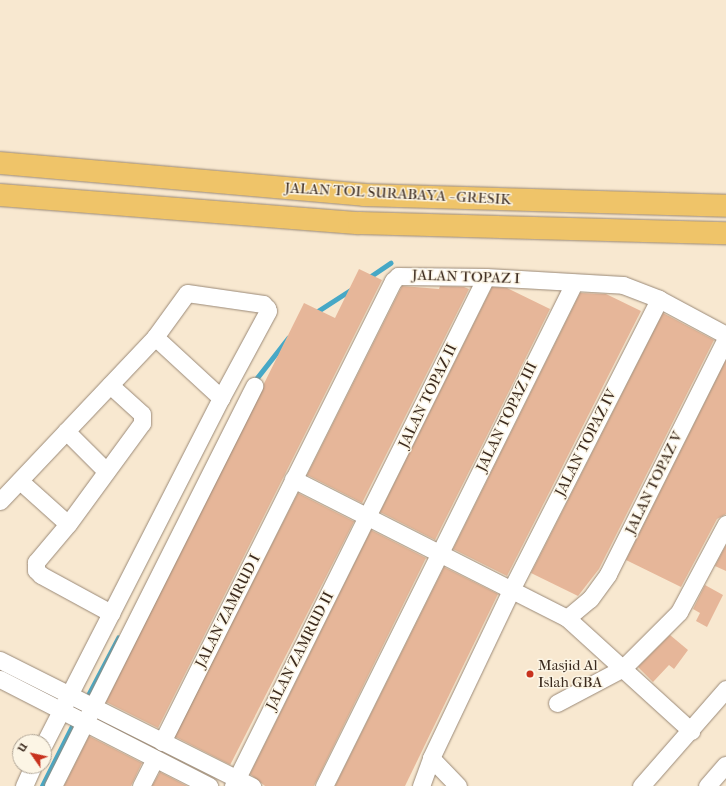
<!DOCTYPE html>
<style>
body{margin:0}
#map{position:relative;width:726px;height:786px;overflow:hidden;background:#f8e8d0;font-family:"IM FELL French Canon",serif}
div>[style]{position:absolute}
.stream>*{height:4.5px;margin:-2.25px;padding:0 2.25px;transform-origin:2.25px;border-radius:2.25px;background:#47a8c6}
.building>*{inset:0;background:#e6b699;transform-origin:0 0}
.roads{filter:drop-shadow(0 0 1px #9a8977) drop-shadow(0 0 1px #9a8977)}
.minor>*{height:17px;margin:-8.5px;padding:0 8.5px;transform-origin:8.5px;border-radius:8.5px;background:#fff}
.highway>*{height:22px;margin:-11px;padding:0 11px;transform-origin:11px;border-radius:11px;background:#efc469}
.dots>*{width:11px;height:11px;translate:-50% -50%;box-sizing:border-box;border:2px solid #fcf5e5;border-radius:50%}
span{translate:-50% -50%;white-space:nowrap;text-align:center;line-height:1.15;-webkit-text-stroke:3px #fcf5e5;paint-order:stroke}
.street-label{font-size:15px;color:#3b2a1e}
.poi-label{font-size:15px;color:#3b2a1e}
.left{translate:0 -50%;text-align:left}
.north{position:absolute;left:12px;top:734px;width:40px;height:40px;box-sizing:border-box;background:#fcf5e5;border:1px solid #afa495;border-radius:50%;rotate:304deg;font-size:11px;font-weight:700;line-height:16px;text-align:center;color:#3b2a1e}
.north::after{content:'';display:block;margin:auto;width:14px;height:18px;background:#c8321e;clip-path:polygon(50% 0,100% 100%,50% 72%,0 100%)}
</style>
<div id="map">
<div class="stream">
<div style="left:368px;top:278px;width:27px;rotate:-34deg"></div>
<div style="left:315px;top:313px;width:44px;rotate:-33deg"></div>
<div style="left:253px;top:383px;width:57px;rotate:-52.1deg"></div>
<div style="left:86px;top:699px;width:69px;rotate:-62.3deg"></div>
<div style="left:42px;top:786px;width:74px;rotate:-63.4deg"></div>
</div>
<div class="building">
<div style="clip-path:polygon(359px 269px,382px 280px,158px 728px,106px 702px,304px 303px,335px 318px)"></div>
<div style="clip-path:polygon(402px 286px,439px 289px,440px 286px,464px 287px,469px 289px,362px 503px,307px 475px)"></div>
<div style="clip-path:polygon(492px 287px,507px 288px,550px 309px,435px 540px,380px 512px)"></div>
<div style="clip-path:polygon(580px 293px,606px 294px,641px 311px,507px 576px,453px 549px)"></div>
<div style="clip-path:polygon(663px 313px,714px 340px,599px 569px,578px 596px,531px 573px)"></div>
<div style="clip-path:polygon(726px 360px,726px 514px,717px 519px,681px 587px,626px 560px)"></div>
<div style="left:298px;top:493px;width:63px;height:273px;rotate:27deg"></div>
<div style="clip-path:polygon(371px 530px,426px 558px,314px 786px,265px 786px,250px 774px)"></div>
<div style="clip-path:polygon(726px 545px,726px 571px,715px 566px)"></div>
<div style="clip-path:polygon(444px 567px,498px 594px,405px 786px,335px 786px)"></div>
<div style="clip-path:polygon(705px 585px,723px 595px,707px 627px,696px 621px,700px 613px,693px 609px)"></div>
<div style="clip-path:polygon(670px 635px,688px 650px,674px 669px,669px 665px,653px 682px,638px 667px)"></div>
<div style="clip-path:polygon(89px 736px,142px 763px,131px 786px,64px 786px)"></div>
<div style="clip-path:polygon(160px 772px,187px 786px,152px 786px)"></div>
</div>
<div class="roads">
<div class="minor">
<div style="left:155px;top:337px;width:90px;rotate:42.7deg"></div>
<div style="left:110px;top:385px;width:43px;rotate:42.2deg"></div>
<div style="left:142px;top:414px;width:9px;rotate:90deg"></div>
<div style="left:142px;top:423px;width:125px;rotate:126.2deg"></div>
<div style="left:68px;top:524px;width:50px;rotate:130.1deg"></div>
<div style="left:36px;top:562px;width:8px;rotate:90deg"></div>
<div style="left:36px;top:570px;width:7px;rotate:45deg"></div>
<div style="left:41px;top:575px;width:80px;rotate:28.5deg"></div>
<div style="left:66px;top:431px;width:57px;rotate:45deg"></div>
<div style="left:293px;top:479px;width:307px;rotate:26.9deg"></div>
<div style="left:567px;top:618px;width:168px;rotate:42.3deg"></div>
<div style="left:20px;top:481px;width:64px;rotate:41.9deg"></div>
<div style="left:0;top:501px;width:226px;rotate:-46.6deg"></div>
<div style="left:155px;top:337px;width:54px;rotate:-54deg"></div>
<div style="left:187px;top:293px;width:77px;rotate:8.2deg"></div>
<div style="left:263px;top:304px;width:6px;rotate:45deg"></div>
<div style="left:267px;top:308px;width:3px;rotate:72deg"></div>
<div style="left:268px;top:311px;width:99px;rotate:118.4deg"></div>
<div style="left:221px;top:398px;width:389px;rotate:117.1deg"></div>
<div style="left:567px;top:618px;width:30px;rotate:-40deg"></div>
<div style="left:590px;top:599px;width:31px;rotate:-54deg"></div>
<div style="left:608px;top:574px;width:264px;rotate:-63.4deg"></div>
<div style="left:0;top:660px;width:282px;rotate:26.6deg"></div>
<div style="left:0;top:679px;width:235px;rotate:27.1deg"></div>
<div style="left:557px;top:703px;width:75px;rotate:-27.9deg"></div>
<div style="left:623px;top:668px;width:79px;rotate:-45deg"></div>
<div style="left:679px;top:612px;width:100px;rotate:-61.9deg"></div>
<div style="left:162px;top:742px;width:516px;rotate:-63.39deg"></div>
<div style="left:393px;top:281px;width:7px;rotate:-45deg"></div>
<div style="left:398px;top:276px;width:88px;rotate:0.7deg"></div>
<div style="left:486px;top:277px;width:137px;rotate:3.3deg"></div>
<div style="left:623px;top:285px;width:39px;rotate:21deg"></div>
<div style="left:659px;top:299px;width:76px;rotate:28.2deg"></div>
<div style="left:431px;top:758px;width:39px;rotate:46deg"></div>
<div style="left:24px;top:786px;width:22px;rotate:-66deg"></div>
<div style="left:53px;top:786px;width:448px;rotate:-63.3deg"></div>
<div style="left:141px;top:786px;width:30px;rotate:-63deg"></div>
<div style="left:233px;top:786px;width:568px;rotate:-63.57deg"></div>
<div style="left:324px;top:786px;width:562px;rotate:-63.57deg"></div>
<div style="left:421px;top:786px;width:30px;rotate:-70deg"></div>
<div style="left:431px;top:758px;width:188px;rotate:-64.5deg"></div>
<div style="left:512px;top:588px;width:324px;rotate:-63deg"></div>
<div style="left:641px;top:786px;width:129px;rotate:-48.8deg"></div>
<div style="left:707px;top:786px;width:28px;rotate:-49deg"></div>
</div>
<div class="highway">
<div style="left:0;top:163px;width:365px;rotate:5deg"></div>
<div style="left:364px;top:195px;width:362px;rotate:1.7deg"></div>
<div style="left:0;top:195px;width:360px;rotate:4.5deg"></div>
<div style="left:359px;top:223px;width:367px;rotate:1.6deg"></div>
</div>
</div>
<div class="dots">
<div style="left:530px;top:674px;background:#c8321e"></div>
</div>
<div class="street-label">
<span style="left:398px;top:194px;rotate:3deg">JALAN TOL SURABAYA - GRESIK</span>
<span style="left:466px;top:277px;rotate:2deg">JALAN TOPAZ I</span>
<span style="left:428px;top:396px;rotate:-64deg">JALAN TOPAZ II</span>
<span style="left:507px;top:417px;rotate:-64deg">JALAN TOPAZ III</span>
<span style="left:586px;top:443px;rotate:-63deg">JALAN TOPAZ IV</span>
<span style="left:654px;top:483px;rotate:-64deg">JALAN TOPAZ V</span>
<span style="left:228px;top:611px;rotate:-63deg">JALAN ZAMRUD I</span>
<span style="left:300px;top:651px;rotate:-63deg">JALAN ZAMRUD II</span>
</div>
<div class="poi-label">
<span class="left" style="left:538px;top:674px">Masjid Al<br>Islah GBA</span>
</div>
<div class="north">U</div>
</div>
